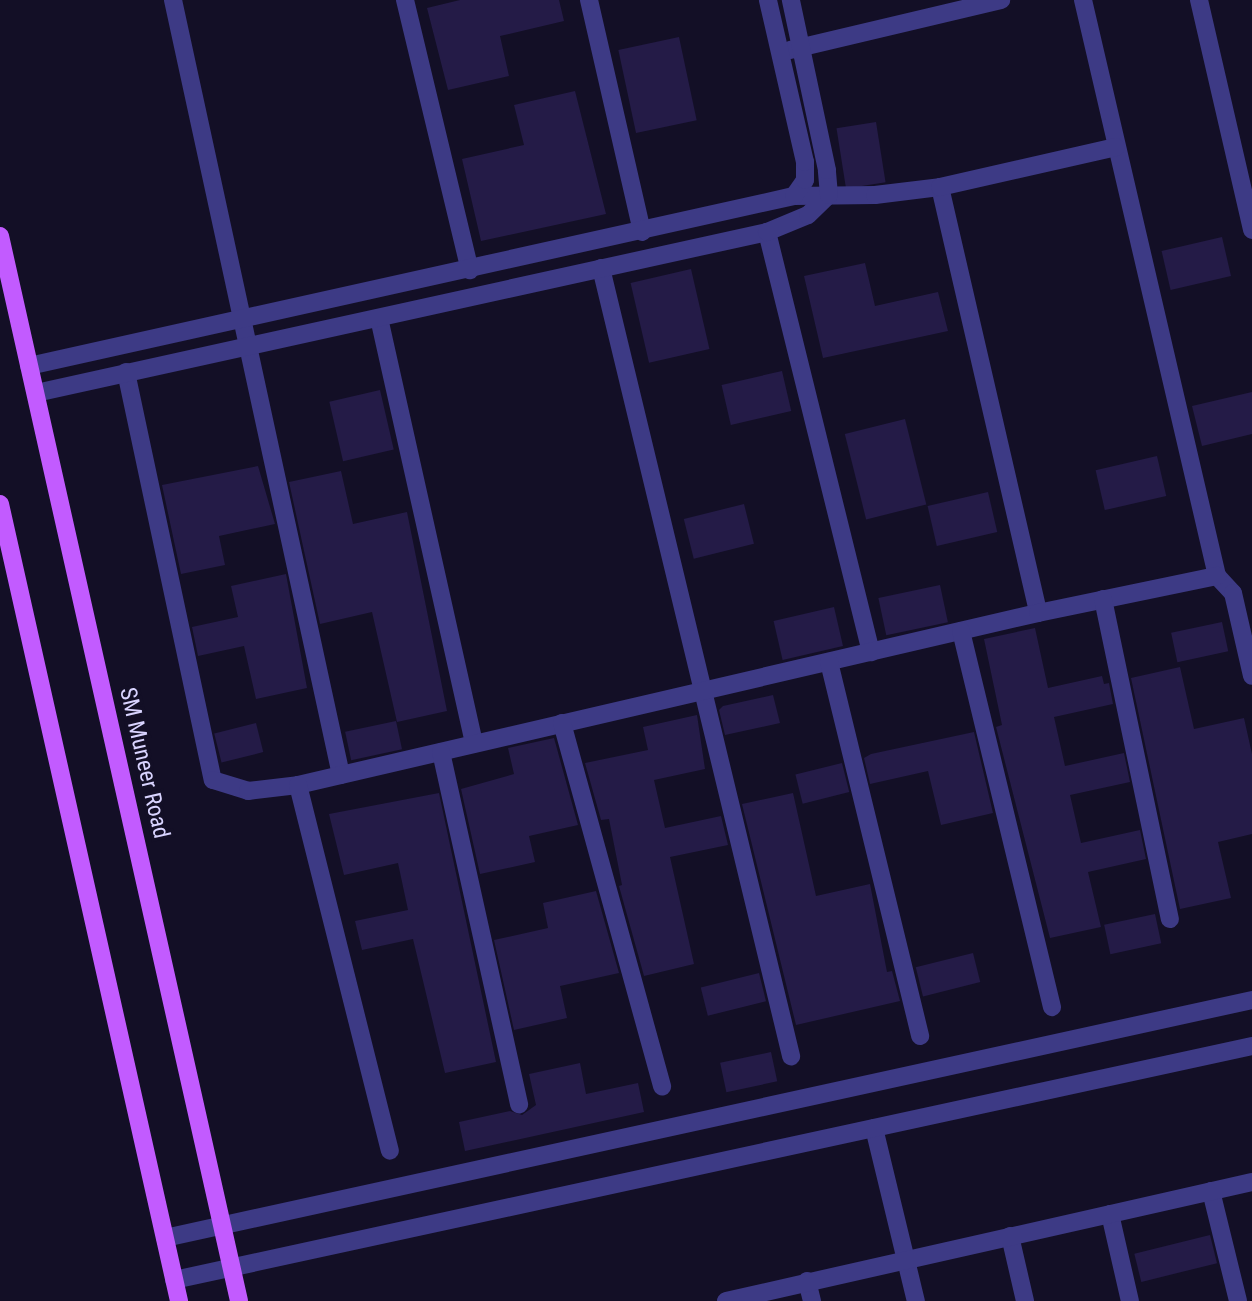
<!DOCTYPE html>
<style>
body{margin:0}
#map{position:relative;width:1252px;height:1301px;overflow:hidden;background:#130f26;font-family:"Roboto Condensed",sans-serif}
div>[style]{position:absolute}
.building>*{inset:0;background:#241b47;transform-origin:0 0}
.minor>*{height:18px;margin:-9px;padding:0 9px;transform-origin:9px;border-radius:9px;background:#3d3a85}
.major>*{height:18px;margin:-9px;padding:0 9px;transform-origin:9px;border-radius:9px;background:#c25bff}
span{translate:-50% -50%;white-space:nowrap;text-align:center;line-height:1.15;-webkit-text-stroke:7px #130f26;paint-order:stroke}
.street-label{font-size:23px;color:#d9d4ff}
</style>
<div id="map">
<div class="building">
<div style="clip-path:polygon(460px 0,559px 0,564px 21px,500px 36px,509px 76px,448px 90px,427px 8px)"></div>
<div style="left:679px;top:37px;width:85px;height:62px;rotate:78deg"></div>
<div style="clip-path:polygon(575px 91px,606px 214px,481px 241px,462px 159px,524px 145px,514px 105px)"></div>
<div style="left:876px;top:122px;width:61px;height:40px;rotate:81deg"></div>
<div style="left:1222px;top:237px;width:40px;height:62px;rotate:77deg"></div>
<div style="clip-path:polygon(865px 263px,875px 306px,938px 292px,948px 331px,823px 358px,804px 276px)"></div>
<div style="left:691px;top:269px;width:82px;height:62px;rotate:77deg"></div>
<div style="left:782px;top:371px;width:41px;height:62px;rotate:77deg"></div>
<div style="left:380px;top:390px;width:61px;height:52px;rotate:77deg"></div>
<div style="clip-path:polygon(1252px 392px,1252px 434px,1202px 446px,1192px 406px)"></div>
<div style="left:905px;top:419px;width:88px;height:62px;rotate:76deg"></div>
<div style="left:1157px;top:456px;width:41px;height:63px;rotate:77deg"></div>
<div style="clip-path:polygon(258px 466px,275px 524px,219px 536px,225px 565px,181px 574px,162px 485px)"></div>
<div style="clip-path:polygon(341px 471px,353px 524px,407px 512px,447px 711px,397px 722px,372px 612px,320px 624px,289px 482px)"></div>
<div style="left:988px;top:492px;width:41px;height:62px;rotate:77deg"></div>
<div style="left:744px;top:504px;width:41px;height:62px;rotate:76deg"></div>
<div style="clip-path:polygon(286px 574px,307px 688px,256px 699px,244px 646px,198px 656px,192px 627px,238px 617px,231px 586px)"></div>
<div style="left:940px;top:585px;width:38px;height:63px;rotate:78deg"></div>
<div style="left:834px;top:607px;width:40px;height:62px;rotate:77deg"></div>
<div style="left:1222px;top:622px;width:30px;height:52px;rotate:78deg"></div>
<div style="clip-path:polygon(1035px 628px,1048px 688px,1102px 676px,1104px 684px,1109px 683px,1113px 704px,1054px 717px,1065px 766px,1124px 753px,1130px 782px,1070px 795px,1081px 843px,1140px 830px,1146px 859px,1088px 872px,1101px 927px,1050px 938px,996px 727px,1002px 725px,984px 639px)"></div>
<div style="clip-path:polygon(1180px 667px,1194px 729px,1244px 718px,1252px 754px,1252px 834px,1218px 842px,1231px 898px,1180px 909px,1131px 678px)"></div>
<div style="clip-path:polygon(773px 695px,780px 723px,725px 735px,719px 710px,723px 706px)"></div>
<div style="clip-path:polygon(697px 715px,705px 769px,654px 780px,665px 828px,721px 816px,728px 845px,670px 857px,694px 964px,644px 976px,619px 886px,622px 885px,609px 819px,601px 820px,585px 763px,648px 750px,643px 727px)"></div>
<div style="left:396px;top:721px;width:29px;height:52px;rotate:78deg"></div>
<div style="left:256px;top:723px;width:30px;height:43px;rotate:76deg"></div>
<div style="clip-path:polygon(974px 732px,993px 813px,941px 825px,928px 771px,870px 784px,864px 758px,871px 754px)"></div>
<div style="clip-path:polygon(554px 738px,578px 825px,529px 836px,535px 862px,480px 874px,461px 789px,514px 774px,508px 748px)"></div>
<div style="left:842px;top:763px;width:30px;height:48px;rotate:76deg"></div>
<div style="clip-path:polygon(439px 793px,496px 1062px,445px 1073px,413px 939px,362px 950px,355px 921px,408px 910px,398px 863px,344px 875px,329px 814px)"></div>
<div style="clip-path:polygon(793px 793px,816px 896px,870px 884px,887px 972px,892px 971px,900px 1001px,796px 1025px,742px 804px)"></div>
<div style="clip-path:polygon(596px 891px,619px 973px,560px 986px,567px 1018px,514px 1030px,494px 940px,548px 928px,543px 903px)"></div>
<div style="left:1155px;top:914px;width:30px;height:52px;rotate:78deg"></div>
<div style="left:973px;top:953px;width:30px;height:59px;rotate:76deg"></div>
<div style="left:759px;top:973px;width:29px;height:60px;rotate:76deg"></div>
<div style="left:771px;top:1052px;width:30px;height:52px;rotate:78deg"></div>
<div style="clip-path:polygon(580px 1063px,586px 1094px,638px 1083px,644px 1112px,465px 1151px,459px 1122px,510px 1111px,522px 1115px,536px 1105px,529px 1074px)"></div>
<div style="left:1210px;top:1235px;width:29px;height:78px;rotate:76deg"></div>
</div>
<div class="minor">
<div style="left:173px;top:0;width:793px;rotate:77.77deg"></div>
<div style="left:405px;top:0;width:278px;rotate:76.5deg"></div>
<div style="left:589px;top:0;width:238px;rotate:77.1deg"></div>
<div style="left:1083px;top:0;width:591px;rotate:76.9deg"></div>
<div style="left:1217px;top:576px;width:23px;rotate:47deg"></div>
<div style="left:1233px;top:593px;width:85px;rotate:77.1deg"></div>
<div style="left:1199px;top:0;width:236px;rotate:77deg"></div>
<div style="left:790px;top:50px;width:217px;rotate:-13.3deg"></div>
<div style="left:940px;top:187px;width:437px;rotate:77deg"></div>
<div style="left:794px;top:196px;width:81px;rotate:-0.7deg"></div>
<div style="left:875px;top:195px;width:65px;rotate:-7deg"></div>
<div style="left:940px;top:187px;width:180px;rotate:-12.8deg"></div>
<div style="left:767px;top:232px;width:433px;rotate:76.1deg"></div>
<div style="left:601px;top:268px;width:811px;rotate:76.44deg"></div>
<div style="left:379px;top:318px;width:436px;rotate:77.4deg"></div>
<div style="left:29px;top:366px;width:784px;rotate:-12.53deg"></div>
<div style="left:794px;top:196px;width:19px;rotate:-55deg"></div>
<div style="left:805px;top:180px;width:18px;rotate:-90deg"></div>
<div style="left:805px;top:162px;width:166px;rotate:-102.9deg"></div>
<div style="left:126px;top:372px;width:417px;rotate:78deg"></div>
<div style="left:213px;top:780px;width:37px;rotate:17deg"></div>
<div style="left:248px;top:791px;width:50px;rotate:-6.8deg"></div>
<div style="left:298px;top:785px;width:760px;rotate:-13.09deg"></div>
<div style="left:1038px;top:613px;width:183px;rotate:-11.7deg"></div>
<div style="left:36px;top:393px;width:749px;rotate:-12.42deg"></div>
<div style="left:767px;top:232px;width:44px;rotate:-22.5deg"></div>
<div style="left:808px;top:215px;width:29px;rotate:-44deg"></div>
<div style="left:829px;top:195px;width:25px;rotate:-95deg"></div>
<div style="left:827px;top:170px;width:174px;rotate:-102deg"></div>
<div style="left:1103px;top:599px;width:327px;rotate:78.2deg"></div>
<div style="left:961px;top:631px;width:387px;rotate:76.4deg"></div>
<div style="left:829px;top:662px;width:385px;rotate:76.3deg"></div>
<div style="left:562px;top:723px;width:377px;rotate:74.6deg"></div>
<div style="left:441px;top:752px;width:361px;rotate:77.5deg"></div>
<div style="left:298px;top:785px;width:377px;rotate:75.9deg"></div>
<div style="left:874px;top:1128px;width:178px;rotate:76.4deg"></div>
<div style="left:1211px;top:1191px;width:113px;rotate:76.2deg"></div>
<div style="left:1110px;top:1214px;width:89px;rotate:77.1deg"></div>
<div style="left:1010px;top:1236px;width:67px;rotate:77deg"></div>
<div style="left:165px;top:1238px;width:1113px;rotate:-12.35deg"></div>
<div style="left:174px;top:1280px;width:1103px;rotate:-12.25deg"></div>
<div style="left:807px;top:1281px;width:21px;rotate:76deg"></div>
<div style="left:726px;top:1301px;width:539px;rotate:-12.75deg"></div>
</div>
<div class="major">
<div style="left:0;top:236px;width:1091px;rotate:77.35deg"></div>
<div style="left:0;top:504px;width:817px;rotate:77.34deg"></div>
</div>
<div class="street-label">
<span style="left:144px;top:763px;rotate:77deg">SM Muneer Road</span>
</div>
</div>
